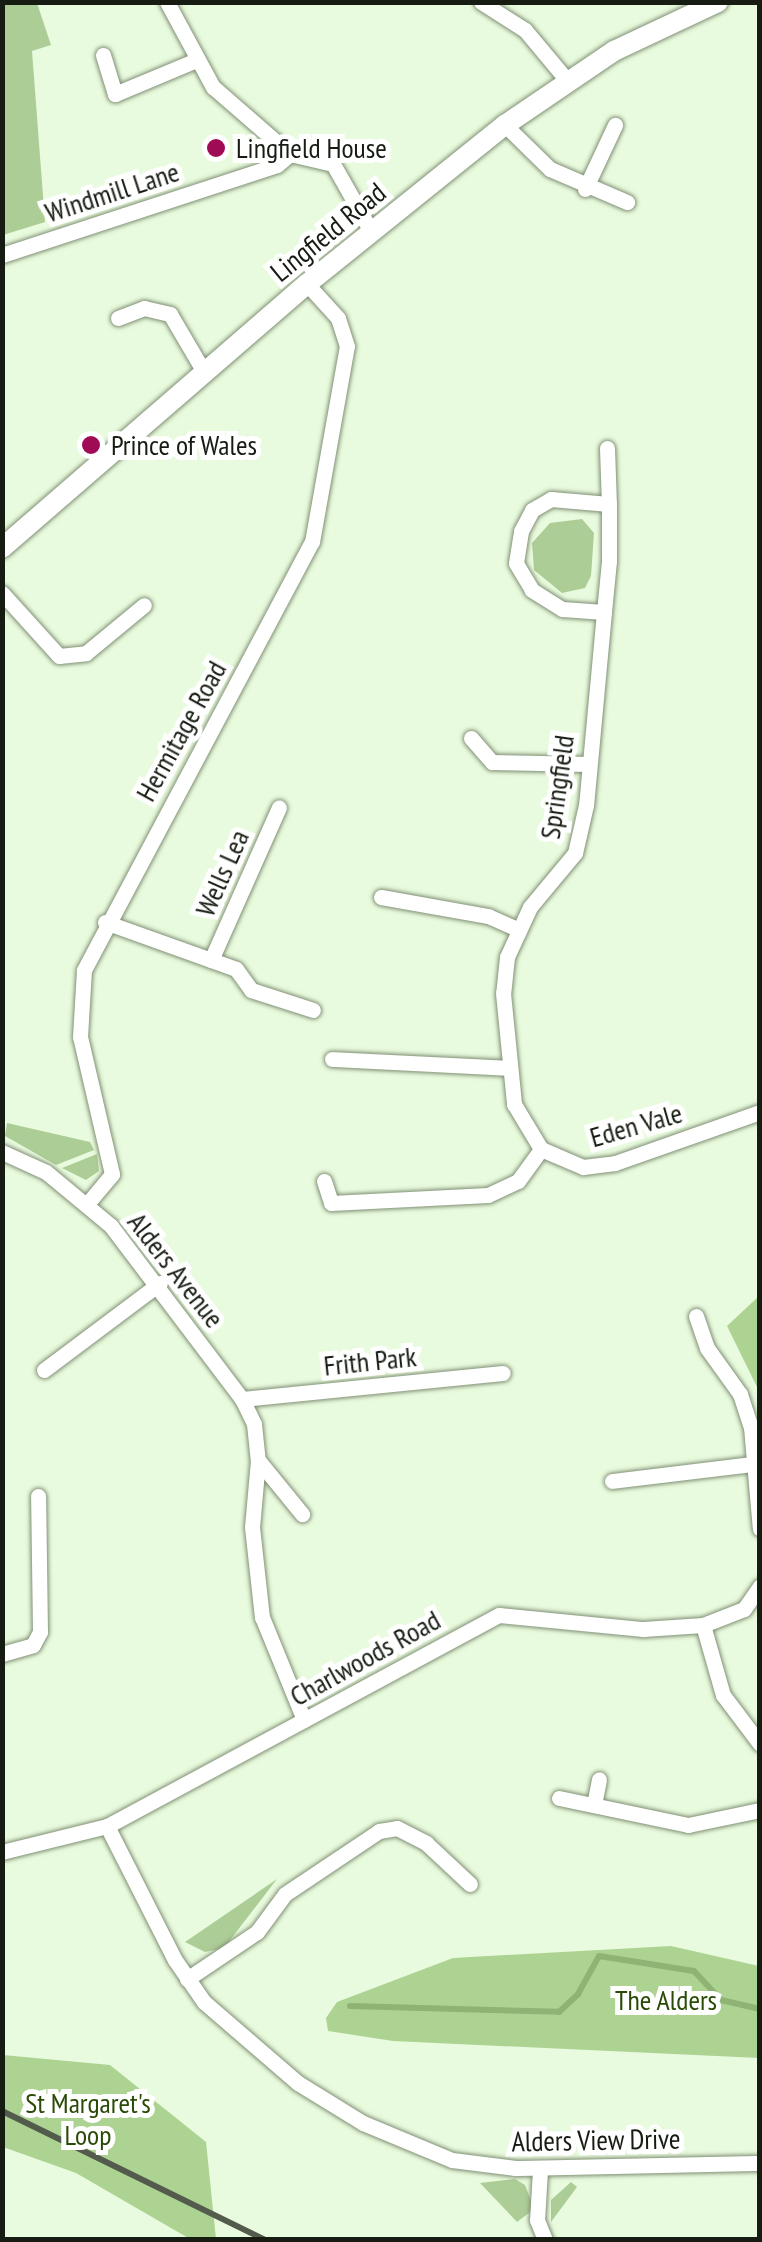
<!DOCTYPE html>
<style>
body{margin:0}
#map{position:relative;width:762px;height:2242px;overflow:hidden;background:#e9fbde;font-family:"PT Sans Narrow",sans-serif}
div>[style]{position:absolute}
.green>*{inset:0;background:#accd96}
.forest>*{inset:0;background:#add393}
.stream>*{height:6px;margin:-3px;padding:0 3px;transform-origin:3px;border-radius:3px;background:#8eb375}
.roads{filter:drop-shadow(0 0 2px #809075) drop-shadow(0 0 2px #809075)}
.minor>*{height:15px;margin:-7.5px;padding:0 7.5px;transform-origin:7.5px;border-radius:7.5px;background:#fff}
.tertiary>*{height:20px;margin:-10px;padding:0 10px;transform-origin:10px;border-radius:10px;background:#fff}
.rail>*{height:6px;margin:-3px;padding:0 3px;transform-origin:3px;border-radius:3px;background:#525b4c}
.dots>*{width:28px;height:28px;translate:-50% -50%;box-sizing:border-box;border:5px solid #fff;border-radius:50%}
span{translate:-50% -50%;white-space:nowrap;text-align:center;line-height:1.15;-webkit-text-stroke:10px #fff;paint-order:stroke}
.poi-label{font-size:28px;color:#161c12}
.left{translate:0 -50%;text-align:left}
.street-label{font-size:28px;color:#161c12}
.park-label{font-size:28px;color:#2a4b06}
.frame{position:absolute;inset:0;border:5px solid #161c12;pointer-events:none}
</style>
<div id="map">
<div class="green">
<div style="clip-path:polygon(3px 2px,37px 3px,51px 45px,32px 51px,45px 222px,3px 235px)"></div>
<div style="clip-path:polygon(582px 519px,594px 533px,591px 576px,585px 588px,562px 593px,534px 570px,532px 543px,550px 523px)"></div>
<div style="clip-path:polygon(7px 1123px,90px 1142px,94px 1150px,56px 1165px,5px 1136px)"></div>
<div style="clip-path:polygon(97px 1154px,99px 1171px,86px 1180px,62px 1168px)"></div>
<div style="clip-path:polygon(277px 1879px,224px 1948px,205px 1952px,185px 1942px)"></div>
<div style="clip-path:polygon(515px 2179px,525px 2185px,534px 2209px,517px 2222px,480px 2183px)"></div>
<div style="clip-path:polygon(571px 2182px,577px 2187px,551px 2222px,551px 2200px)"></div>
</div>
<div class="forest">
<div style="clip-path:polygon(759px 1296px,759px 1391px,727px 1326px)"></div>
<div style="clip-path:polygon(671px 1946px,759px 1966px,759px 2058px,393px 2041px,328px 2031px,326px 2018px,337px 2002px,453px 1958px)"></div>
<div style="clip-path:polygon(3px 2055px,110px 2065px,206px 2142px,216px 2239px,190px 2239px,76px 2173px,3px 2147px)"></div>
</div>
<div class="stream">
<div style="left:350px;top:2006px;width:209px;rotate:1.6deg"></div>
<div style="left:559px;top:2012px;width:26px;rotate:-43deg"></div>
<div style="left:578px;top:1994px;width:43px;rotate:-61.1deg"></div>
<div style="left:599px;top:1956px;width:96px;rotate:9deg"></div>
<div style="left:694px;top:1971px;width:40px;rotate:47deg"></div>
<div style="left:721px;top:2000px;width:40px;rotate:13deg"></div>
</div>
<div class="roads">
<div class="minor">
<div style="left:167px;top:2px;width:97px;rotate:61.6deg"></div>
<div style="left:213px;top:87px;width:102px;rotate:41deg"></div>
<div style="left:290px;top:154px;width:44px;rotate:13.1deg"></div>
<div style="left:333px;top:164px;width:79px;rotate:60.5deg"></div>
<div style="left:481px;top:2px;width:52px;rotate:32.5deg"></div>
<div style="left:525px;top:30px;width:64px;rotate:50.1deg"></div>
<div style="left:103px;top:55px;width:41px;rotate:72.9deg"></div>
<div style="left:115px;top:94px;width:86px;rotate:-22.7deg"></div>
<div style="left:505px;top:125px;width:63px;rotate:44.4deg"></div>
<div style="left:550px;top:169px;width:84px;rotate:23.2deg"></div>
<div style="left:585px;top:189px;width:71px;rotate:-64.9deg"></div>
<div style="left:2px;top:255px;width:289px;rotate:-18.1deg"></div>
<div style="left:277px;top:165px;width:17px;rotate:-40deg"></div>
<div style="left:118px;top:318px;width:28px;rotate:-21deg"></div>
<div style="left:144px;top:308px;width:27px;rotate:13deg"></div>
<div style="left:170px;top:314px;width:67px;rotate:59.6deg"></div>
<div style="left:607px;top:448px;width:56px;rotate:88deg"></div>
<div style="left:609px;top:504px;width:57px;rotate:90deg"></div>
<div style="left:609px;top:561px;width:51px;rotate:95.6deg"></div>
<div style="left:604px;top:612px;width:42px;rotate:-175.9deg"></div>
<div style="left:562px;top:609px;width:36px;rotate:-148deg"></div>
<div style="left:532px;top:590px;width:31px;rotate:-121deg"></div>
<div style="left:516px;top:563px;width:32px;rotate:-81deg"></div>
<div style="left:521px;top:531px;width:24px;rotate:-62deg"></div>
<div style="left:532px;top:510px;width:22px;rotate:-30deg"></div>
<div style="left:551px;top:499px;width:58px;rotate:4.9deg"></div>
<div style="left:2px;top:593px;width:85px;rotate:47.9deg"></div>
<div style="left:59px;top:656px;width:27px;rotate:-6deg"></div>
<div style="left:86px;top:653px;width:75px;rotate:-39.6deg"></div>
<div style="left:604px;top:612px;width:194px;rotate:95.3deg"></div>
<div style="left:586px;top:805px;width:49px;rotate:102.9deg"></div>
<div style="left:575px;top:853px;width:70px;rotate:129.8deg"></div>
<div style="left:530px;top:907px;width:55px;rotate:114.7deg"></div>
<div style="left:507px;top:957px;width:36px;rotate:96deg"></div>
<div style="left:503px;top:993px;width:112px;rotate:84.3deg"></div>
<div style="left:514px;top:1104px;width:52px;rotate:59deg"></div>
<div style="left:541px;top:1149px;width:46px;rotate:23.2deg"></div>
<div style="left:583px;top:1167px;width:32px;rotate:-7deg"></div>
<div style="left:615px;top:1163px;width:154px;rotate:-19.4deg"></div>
<div style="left:471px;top:738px;width:32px;rotate:49deg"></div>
<div style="left:492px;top:762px;width:96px;rotate:1.2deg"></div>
<div style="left:381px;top:897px;width:109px;rotate:10.1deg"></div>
<div style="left:488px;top:916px;width:32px;rotate:24deg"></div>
<div style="left:105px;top:922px;width:139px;rotate:19.7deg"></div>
<div style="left:236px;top:969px;width:26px;rotate:54deg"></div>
<div style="left:251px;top:990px;width:65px;rotate:17.9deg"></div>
<div style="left:211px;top:960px;width:167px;rotate:-66deg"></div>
<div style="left:332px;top:1059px;width:177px;rotate:2.9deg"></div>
<div style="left:2px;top:1152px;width:48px;rotate:24.4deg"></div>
<div style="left:46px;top:1172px;width:85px;rotate:39.7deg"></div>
<div style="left:111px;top:1226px;width:217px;rotate:52.9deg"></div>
<div style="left:242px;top:1399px;width:28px;rotate:64deg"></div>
<div style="left:254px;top:1424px;width:36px;rotate:84deg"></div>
<div style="left:258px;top:1460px;width:67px;rotate:95.1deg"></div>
<div style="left:252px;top:1527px;width:91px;rotate:83.7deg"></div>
<div style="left:262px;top:1617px;width:111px;rotate:67.8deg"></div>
<div style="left:324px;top:1181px;width:23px;rotate:72deg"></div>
<div style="left:331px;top:1203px;width:157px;rotate:-2.9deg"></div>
<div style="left:488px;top:1195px;width:33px;rotate:-25deg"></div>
<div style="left:518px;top:1181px;width:39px;rotate:-54deg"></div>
<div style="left:87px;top:1204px;width:39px;rotate:-50deg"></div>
<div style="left:112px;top:1174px;width:141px;rotate:-103.1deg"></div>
<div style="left:80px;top:1037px;width:67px;rotate:-86.6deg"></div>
<div style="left:84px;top:970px;width:485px;rotate:-62deg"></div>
<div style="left:312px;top:542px;width:199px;rotate:-79.9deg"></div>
<div style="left:347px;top:346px;width:29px;rotate:-108deg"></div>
<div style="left:338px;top:318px;width:46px;rotate:-132.4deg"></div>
<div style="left:696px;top:1316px;width:34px;rotate:71deg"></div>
<div style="left:707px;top:1348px;width:57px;rotate:54.3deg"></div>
<div style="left:740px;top:1394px;width:35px;rotate:72deg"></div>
<div style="left:751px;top:1427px;width:102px;rotate:85deg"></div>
<div style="left:44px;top:1370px;width:145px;rotate:-36.9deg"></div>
<div style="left:242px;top:1399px;width:262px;rotate:-5.7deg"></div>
<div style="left:258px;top:1460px;width:70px;rotate:50.8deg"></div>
<div style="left:612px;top:1481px;width:142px;rotate:-6.9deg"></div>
<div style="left:703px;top:1625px;width:73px;rotate:74.1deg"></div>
<div style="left:723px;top:1695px;width:61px;rotate:52.9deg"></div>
<div style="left:2px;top:1654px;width:32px;rotate:-16deg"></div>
<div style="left:33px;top:1645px;width:15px;rotate:-62deg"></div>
<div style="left:40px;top:1632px;width:136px;rotate:-90.8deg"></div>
<div style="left:559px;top:1798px;width:132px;rotate:11.8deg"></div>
<div style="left:688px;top:1825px;width:74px;rotate:-11.8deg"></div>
<div style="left:594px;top:1805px;width:26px;rotate:-79deg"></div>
<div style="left:107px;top:1826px;width:150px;rotate:63.1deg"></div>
<div style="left:175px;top:1960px;width:51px;rotate:55.4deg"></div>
<div style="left:204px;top:2002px;width:124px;rotate:40.8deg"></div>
<div style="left:298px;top:2083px;width:76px;rotate:31.6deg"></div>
<div style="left:363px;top:2123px;width:96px;rotate:22.6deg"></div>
<div style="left:452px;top:2160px;width:64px;rotate:7.2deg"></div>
<div style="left:515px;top:2168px;width:245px;rotate:-1.2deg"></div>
<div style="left:2px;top:1852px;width:108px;rotate:-13.9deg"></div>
<div style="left:107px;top:1826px;width:445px;rotate:-28.3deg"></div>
<div style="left:499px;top:1615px;width:145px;rotate:5.6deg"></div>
<div style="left:643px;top:1629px;width:60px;rotate:-3.8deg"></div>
<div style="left:703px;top:1625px;width:44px;rotate:-21.3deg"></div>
<div style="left:744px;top:1609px;width:28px;rotate:-55deg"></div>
<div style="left:187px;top:1979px;width:84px;rotate:-33.9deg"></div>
<div style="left:257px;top:1932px;width:47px;rotate:-53.6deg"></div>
<div style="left:285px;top:1894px;width:113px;rotate:-33.8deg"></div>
<div style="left:379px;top:1831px;width:18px;rotate:-9deg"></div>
<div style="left:397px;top:1828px;width:33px;rotate:27deg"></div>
<div style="left:426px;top:1843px;width:60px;rotate:43deg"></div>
<div style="left:540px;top:2170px;width:50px;rotate:93.4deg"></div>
<div style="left:537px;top:2220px;width:22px;rotate:68deg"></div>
</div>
<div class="tertiary">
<div style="left:2px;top:548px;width:403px;rotate:-40.9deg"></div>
<div style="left:307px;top:284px;width:254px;rotate:-38.8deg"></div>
<div style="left:505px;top:125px;width:132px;rotate:-34.2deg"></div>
<div style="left:614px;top:51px;width:115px;rotate:-25.2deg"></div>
</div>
</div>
<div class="rail">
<div style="left:2px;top:2111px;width:293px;rotate:26.1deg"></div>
</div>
<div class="dots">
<div style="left:216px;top:148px;background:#9f0c55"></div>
<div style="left:91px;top:445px;background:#9f0c55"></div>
</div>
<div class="poi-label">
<span class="left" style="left:236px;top:148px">Lingfield House</span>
<span class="left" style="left:111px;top:445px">Prince of Wales</span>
</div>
<div class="street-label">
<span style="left:112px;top:192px;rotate:-18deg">Windmill Lane</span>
<span style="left:328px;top:232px;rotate:-39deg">Lingfield Road</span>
<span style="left:181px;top:731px;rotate:-61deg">Hermitage Road</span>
<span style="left:557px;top:787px;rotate:-82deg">Springfield</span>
<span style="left:222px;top:873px;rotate:-66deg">Wells Lea</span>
<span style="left:636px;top:1125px;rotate:-16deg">Eden Vale</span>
<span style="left:176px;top:1270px;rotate:52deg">Alders Avenue</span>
<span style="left:370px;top:1361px;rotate:-6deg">Frith Park</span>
<span style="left:365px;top:1658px;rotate:-29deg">Charlwoods Road</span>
<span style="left:596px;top:2140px;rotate:-1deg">Alders View Drive</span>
</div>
<div class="park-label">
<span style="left:666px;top:2000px">The Alders</span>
<span style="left:88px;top:2119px">St Margaret's<br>Loop</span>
</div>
<div class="frame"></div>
</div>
